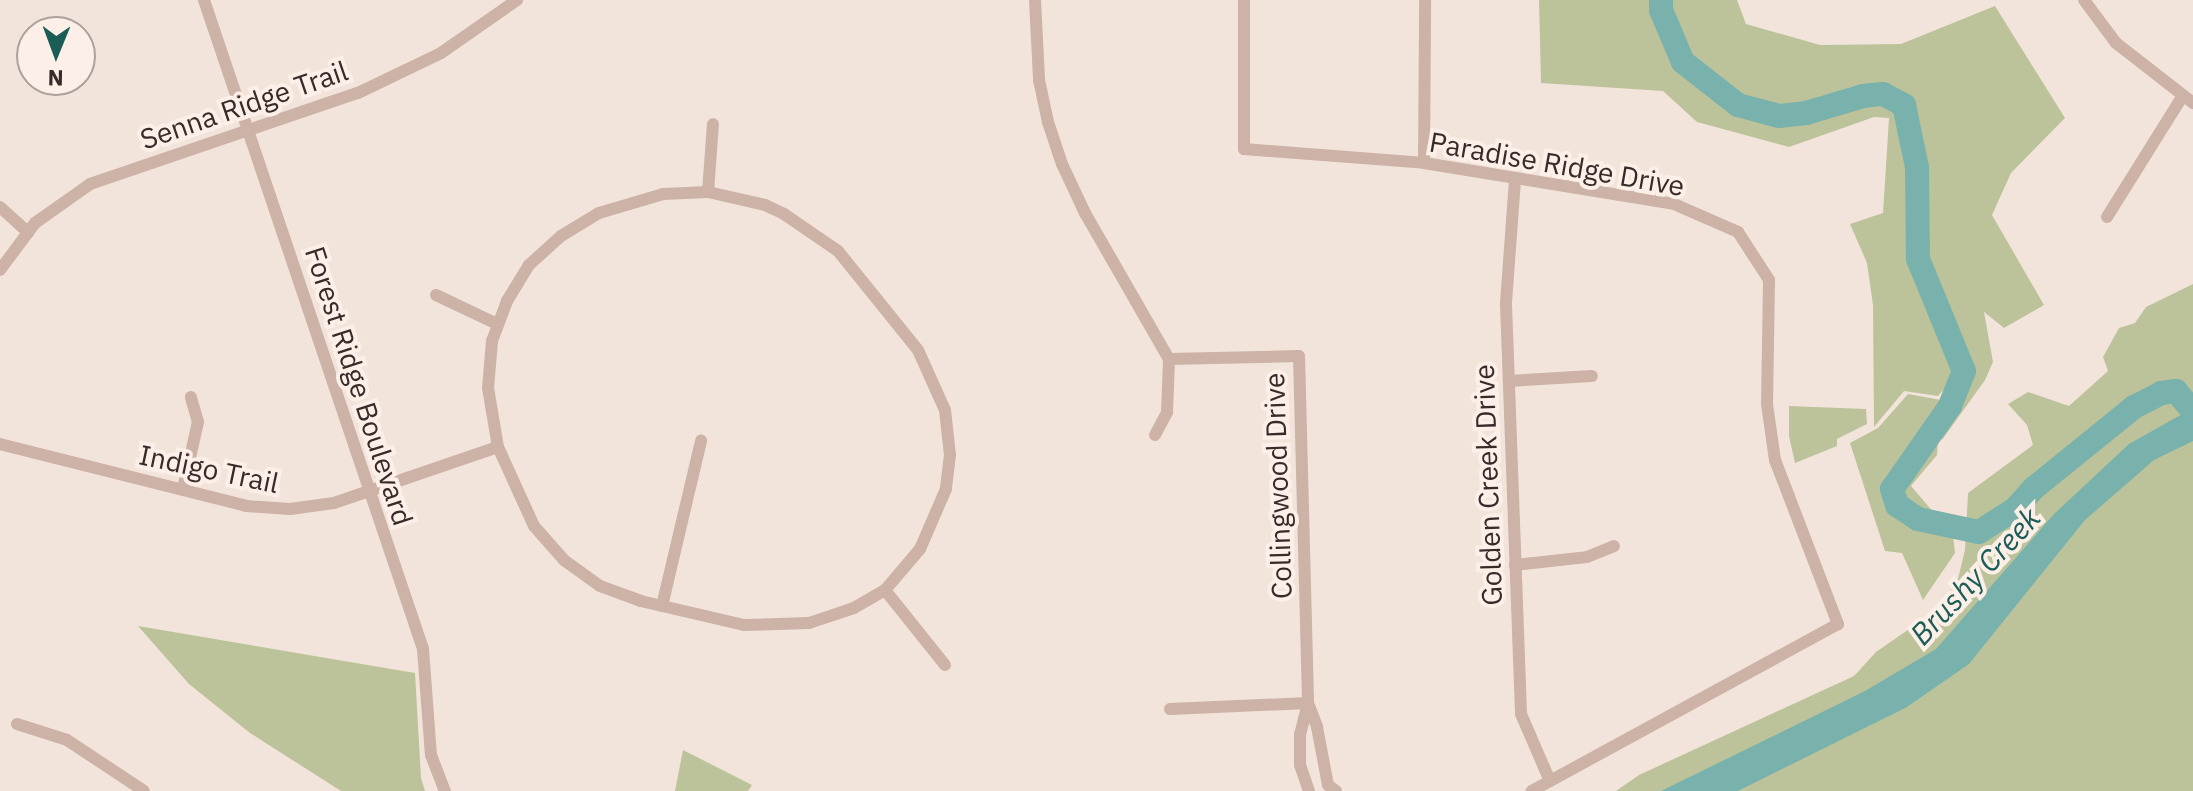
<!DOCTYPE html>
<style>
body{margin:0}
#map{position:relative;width:2193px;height:791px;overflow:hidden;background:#f3e4db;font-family:"IBM Plex Sans",sans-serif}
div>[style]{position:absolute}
.green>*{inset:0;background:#bcc39a}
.water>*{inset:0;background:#79b2ac}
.river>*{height:24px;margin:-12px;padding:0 12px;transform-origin:12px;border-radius:12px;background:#79b2ac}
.minor>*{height:12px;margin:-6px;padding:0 6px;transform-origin:6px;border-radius:6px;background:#ccb2a7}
span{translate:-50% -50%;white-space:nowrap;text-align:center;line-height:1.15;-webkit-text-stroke:8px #fbefe8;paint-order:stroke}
.street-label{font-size:28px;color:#382a28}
.water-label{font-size:30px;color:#1b5c56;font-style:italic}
.north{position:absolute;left:16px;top:16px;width:80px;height:80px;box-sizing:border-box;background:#fbefe8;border:2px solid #ada09b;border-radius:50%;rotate:181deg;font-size:22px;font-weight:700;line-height:32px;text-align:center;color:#382a28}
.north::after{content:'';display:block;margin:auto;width:28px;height:36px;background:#1b5c56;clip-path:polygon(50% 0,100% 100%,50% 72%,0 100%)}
</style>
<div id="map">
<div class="green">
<div style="clip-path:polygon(1539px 0,1737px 0,1746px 24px,1820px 45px,1901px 44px,1995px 6px,2065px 118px,2011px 173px,1992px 215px,2044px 305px,2004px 328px,1984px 312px,1993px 362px,1985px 380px,1942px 440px,1944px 397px,1959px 370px,1956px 364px,1954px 378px,1938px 396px,1904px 391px,1874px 427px,1873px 305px,1867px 263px,1850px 224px,1883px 213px,1889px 118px,1874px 117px,1789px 147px,1697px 122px,1663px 91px,1541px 83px)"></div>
<div style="clip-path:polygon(2193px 284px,2193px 791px,1616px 791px,1639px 775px,1854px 676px,1876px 652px,1941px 607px,1958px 579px,1965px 550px,1968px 493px,2033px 445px,2027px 425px,2008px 404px,2028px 392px,2069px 406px,2108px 371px,2103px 357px,2119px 328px,2135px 323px,2146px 307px)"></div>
<div style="clip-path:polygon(1908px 394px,1941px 400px,1937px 455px,1911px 486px,1953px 535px,1955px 553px,1923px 600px,1902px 553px,1885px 551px,1850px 443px,1878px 428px)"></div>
<div style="clip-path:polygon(1789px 406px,1866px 409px,1867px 424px,1837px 439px,1837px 446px,1795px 463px,1789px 436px)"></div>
<div style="clip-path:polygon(138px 626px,415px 673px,421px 778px,425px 791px,341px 791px,250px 733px,189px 684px)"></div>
<div style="clip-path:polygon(683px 750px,752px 785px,748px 791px,675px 791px)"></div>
</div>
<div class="water">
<div style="clip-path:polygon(2193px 408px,2193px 441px,2154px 460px,2085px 520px,1969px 664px,1907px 707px,1738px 791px,1661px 791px,1865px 691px,1936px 649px,2054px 514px,2129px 444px)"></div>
</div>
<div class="river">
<div style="left:1661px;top:0;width:10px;rotate:90deg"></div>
<div style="left:1661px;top:10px;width:56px;rotate:67.1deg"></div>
<div style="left:1683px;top:62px;width:70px;rotate:38deg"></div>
<div style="left:1738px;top:105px;width:42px;rotate:15deg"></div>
<div style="left:1779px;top:116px;width:27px;rotate:-6deg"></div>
<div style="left:1806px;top:113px;width:59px;rotate:-16.6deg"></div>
<div style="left:1863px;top:96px;width:20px;rotate:-6deg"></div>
<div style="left:1883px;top:94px;width:24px;rotate:28deg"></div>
<div style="left:1904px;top:105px;width:63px;rotate:78.2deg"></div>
<div style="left:1917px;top:167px;width:92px;rotate:89.4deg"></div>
<div style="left:1918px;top:259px;width:121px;rotate:67.7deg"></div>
<div style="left:1964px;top:371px;width:38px;rotate:112deg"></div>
<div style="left:1950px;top:406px;width:101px;rotate:124.9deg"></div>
<div style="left:1892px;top:489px;width:17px;rotate:73deg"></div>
<div style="left:1897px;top:505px;width:25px;rotate:34deg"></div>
<div style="left:1918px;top:519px;width:62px;rotate:12deg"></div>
<div style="left:1979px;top:532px;width:43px;rotate:-32.6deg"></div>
<div style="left:2015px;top:509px;width:28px;rotate:-48deg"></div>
<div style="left:2034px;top:488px;width:129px;rotate:-39deg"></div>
<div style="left:2134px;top:407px;width:30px;rotate:-27deg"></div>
<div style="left:2161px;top:393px;width:15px;rotate:-8deg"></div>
<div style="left:2176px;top:391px;width:26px;rotate:50deg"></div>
</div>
<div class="minor">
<div style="left:204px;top:0;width:685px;rotate:71.35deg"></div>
<div style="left:423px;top:649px;width:106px;rotate:85.7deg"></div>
<div style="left:431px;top:755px;width:39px;rotate:69deg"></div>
<div style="left:1035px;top:0;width:80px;rotate:87.1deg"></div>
<div style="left:1039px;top:80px;width:43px;rotate:77.9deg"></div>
<div style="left:1048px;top:122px;width:44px;rotate:71.6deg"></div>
<div style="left:1062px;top:164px;width:54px;rotate:64.9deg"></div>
<div style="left:1085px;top:213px;width:168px;rotate:60.1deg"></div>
<div style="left:1244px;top:0;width:149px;rotate:90deg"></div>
<div style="left:1244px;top:149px;width:181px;rotate:4.4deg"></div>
<div style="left:1424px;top:163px;width:253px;rotate:9.3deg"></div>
<div style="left:1674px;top:204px;width:70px;rotate:23.6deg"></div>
<div style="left:1738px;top:232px;width:57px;rotate:57.1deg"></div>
<div style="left:1769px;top:280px;width:124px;rotate:90.9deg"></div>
<div style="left:1767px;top:404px;width:57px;rotate:81.9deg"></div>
<div style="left:1775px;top:460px;width:176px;rotate:69deg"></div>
<div style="left:1838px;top:624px;width:349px;rotate:151.4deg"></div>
<div style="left:2084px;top:0;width:54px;rotate:53.3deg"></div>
<div style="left:2116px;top:43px;width:98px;rotate:37.9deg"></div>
<div style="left:1424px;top:163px;width:163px;rotate:-89.6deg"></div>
<div style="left:1515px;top:180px;width:124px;rotate:94.2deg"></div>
<div style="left:1506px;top:304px;width:410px;rotate:87.9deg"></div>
<div style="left:1521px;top:714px;width:73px;rotate:66.6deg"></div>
<div style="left:708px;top:192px;width:58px;rotate:12.8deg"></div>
<div style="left:765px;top:205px;width:21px;rotate:25deg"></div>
<div style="left:784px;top:214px;width:65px;rotate:34.4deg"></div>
<div style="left:838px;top:251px;width:127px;rotate:51.1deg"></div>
<div style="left:918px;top:350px;width:66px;rotate:65.8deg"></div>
<div style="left:945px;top:410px;width:45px;rotate:83.7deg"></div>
<div style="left:950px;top:455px;width:34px;rotate:97deg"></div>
<div style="left:946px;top:489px;width:65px;rotate:113.4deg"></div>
<div style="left:920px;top:549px;width:54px;rotate:130.5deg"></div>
<div style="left:885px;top:590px;width:36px;rotate:150deg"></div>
<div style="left:854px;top:608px;width:47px;rotate:161.6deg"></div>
<div style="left:809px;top:623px;width:65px;rotate:178.2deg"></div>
<div style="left:744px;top:625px;width:106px;rotate:-166.9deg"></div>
<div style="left:641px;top:601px;width:44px;rotate:-159.9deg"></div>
<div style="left:600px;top:586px;width:44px;rotate:-144.2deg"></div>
<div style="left:564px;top:560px;width:45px;rotate:-131.4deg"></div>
<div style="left:534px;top:526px;width:87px;rotate:-114.5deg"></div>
<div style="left:498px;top:447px;width:60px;rotate:-99.6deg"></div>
<div style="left:488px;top:388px;width:47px;rotate:-85.1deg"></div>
<div style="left:492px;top:341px;width:43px;rotate:-69.4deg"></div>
<div style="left:507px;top:301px;width:42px;rotate:-58.6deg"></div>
<div style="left:529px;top:265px;width:43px;rotate:-42.2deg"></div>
<div style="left:561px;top:236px;width:44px;rotate:-31.2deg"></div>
<div style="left:599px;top:213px;width:67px;rotate:-16.5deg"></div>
<div style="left:663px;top:194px;width:45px;rotate:-2.5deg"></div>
<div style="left:708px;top:192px;width:68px;rotate:-85.8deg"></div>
<div style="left:0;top:207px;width:38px;rotate:42deg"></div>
<div style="left:2107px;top:217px;width:142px;rotate:-58deg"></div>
<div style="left:0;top:270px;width:59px;rotate:-53.3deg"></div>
<div style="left:35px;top:223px;width:67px;rotate:-35.3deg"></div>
<div style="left:90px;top:184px;width:283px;rotate:-18.8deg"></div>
<div style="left:358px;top:93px;width:92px;rotate:-25.7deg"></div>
<div style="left:441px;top:53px;width:93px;rotate:-34.9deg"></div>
<div style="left:436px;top:295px;width:68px;rotate:25.4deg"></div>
<div style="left:1169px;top:359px;width:130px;rotate:-1.3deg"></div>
<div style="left:1299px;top:356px;width:347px;rotate:88.5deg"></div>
<div style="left:1308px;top:703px;width:32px;rotate:104deg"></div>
<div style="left:1300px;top:734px;width:31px;rotate:90deg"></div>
<div style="left:1300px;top:765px;width:28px;rotate:71deg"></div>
<div style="left:1509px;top:381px;width:83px;rotate:-3.4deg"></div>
<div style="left:1155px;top:435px;width:26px;rotate:-62deg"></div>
<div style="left:1167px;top:412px;width:53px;rotate:-87.8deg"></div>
<div style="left:0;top:444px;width:254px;rotate:14.1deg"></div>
<div style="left:246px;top:506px;width:44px;rotate:3.9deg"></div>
<div style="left:290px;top:509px;width:44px;rotate:-7.8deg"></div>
<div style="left:334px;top:503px;width:173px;rotate:-18.9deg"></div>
<div style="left:183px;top:489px;width:69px;rotate:-77.4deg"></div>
<div style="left:198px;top:422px;width:26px;rotate:-106deg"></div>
<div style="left:1515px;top:565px;width:72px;rotate:-6.3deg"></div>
<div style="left:1587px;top:557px;width:29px;rotate:-22deg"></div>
<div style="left:885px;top:590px;width:96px;rotate:51.3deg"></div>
<div style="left:662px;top:606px;width:170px;rotate:-76.7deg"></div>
<div style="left:1308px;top:703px;width:26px;rotate:69deg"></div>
<div style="left:1317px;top:727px;width:59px;rotate:79.3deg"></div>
<div style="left:1328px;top:785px;width:10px;rotate:37deg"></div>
<div style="left:1170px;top:709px;width:138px;rotate:-2.5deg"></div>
<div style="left:17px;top:724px;width:52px;rotate:17.7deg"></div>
<div style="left:67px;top:740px;width:92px;rotate:33.5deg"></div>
</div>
<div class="street-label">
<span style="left:244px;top:105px;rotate:-19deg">Senna Ridge Trail</span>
<span style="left:1557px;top:164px;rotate:10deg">Paradise Ridge Drive</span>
<span style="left:359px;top:386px;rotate:72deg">Forest Ridge Boulevard</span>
<span style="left:209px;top:469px;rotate:12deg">Indigo Trail</span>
<span style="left:1488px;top:485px;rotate:-92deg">Golden Creek Drive</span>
<span style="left:1278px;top:486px;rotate:-92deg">Collingwood Drive</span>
</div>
<div class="water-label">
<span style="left:1975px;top:576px;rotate:-47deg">Brushy Creek</span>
</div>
<div class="north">N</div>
</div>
